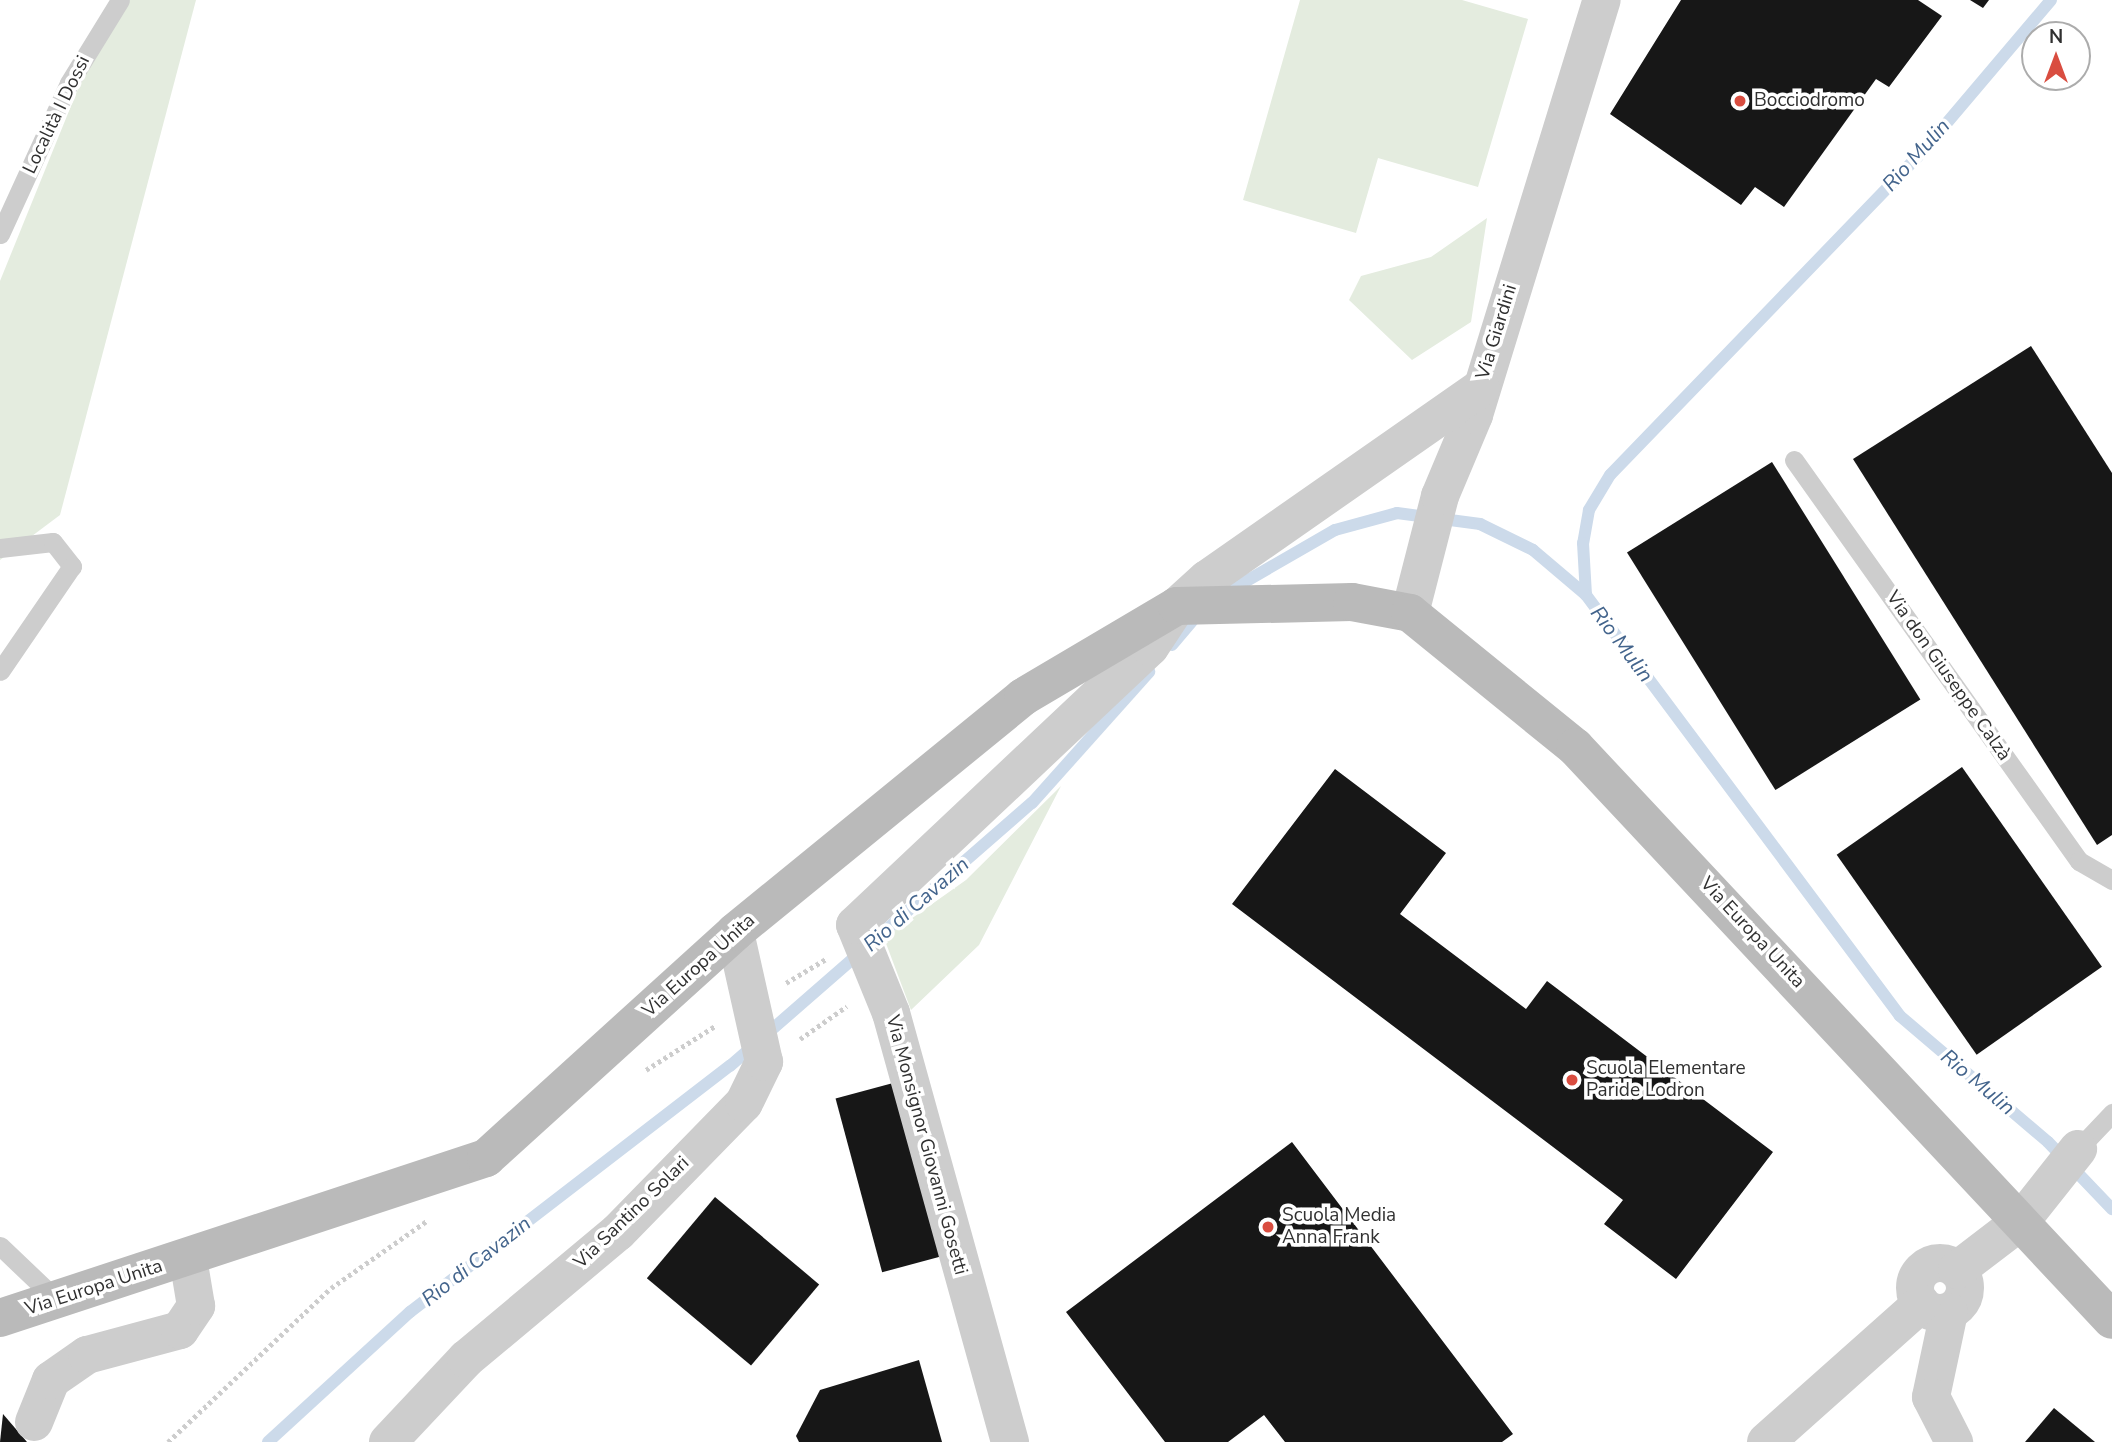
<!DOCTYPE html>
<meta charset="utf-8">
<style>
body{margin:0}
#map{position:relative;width:2112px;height:1442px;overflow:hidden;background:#fff;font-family:"Nunito Sans",sans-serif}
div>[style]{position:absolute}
.green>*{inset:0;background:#e4ecdf}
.stream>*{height:12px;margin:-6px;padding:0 6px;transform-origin:6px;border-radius:6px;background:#ccdaea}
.building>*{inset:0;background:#171717;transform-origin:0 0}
.path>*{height:4.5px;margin-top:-2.25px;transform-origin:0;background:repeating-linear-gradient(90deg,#cdcdcd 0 3.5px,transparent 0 7px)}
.lane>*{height:19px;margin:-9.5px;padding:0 9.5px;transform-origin:9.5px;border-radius:9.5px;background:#cdcdcd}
.street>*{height:38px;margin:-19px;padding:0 19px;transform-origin:19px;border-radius:19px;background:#cdcdcd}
.street>.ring{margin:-19px;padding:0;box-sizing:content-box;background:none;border:38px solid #cdcdcd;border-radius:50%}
.secondary>*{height:38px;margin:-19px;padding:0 19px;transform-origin:19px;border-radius:19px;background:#bababa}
.dots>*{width:19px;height:19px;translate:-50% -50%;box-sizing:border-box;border:4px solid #fff;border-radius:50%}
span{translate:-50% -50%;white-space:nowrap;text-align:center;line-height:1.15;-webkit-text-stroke:7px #fff;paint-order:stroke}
.poi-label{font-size:19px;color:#303030}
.left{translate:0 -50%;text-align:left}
.street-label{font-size:19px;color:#303030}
.water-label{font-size:21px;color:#43648c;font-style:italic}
.north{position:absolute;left:2021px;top:21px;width:70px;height:70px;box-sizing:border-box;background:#fff;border:2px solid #acacac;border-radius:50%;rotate:0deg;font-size:19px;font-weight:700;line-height:28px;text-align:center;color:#303030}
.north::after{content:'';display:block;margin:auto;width:24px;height:32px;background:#d94d40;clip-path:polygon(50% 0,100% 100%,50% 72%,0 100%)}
</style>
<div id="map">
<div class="green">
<div style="clip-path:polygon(114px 0,196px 0,60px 515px,0 560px,0 281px)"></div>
<div style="clip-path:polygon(1300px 0,1462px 0,1528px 19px,1478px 187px,1378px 158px,1356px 233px,1243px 200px)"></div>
<div style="clip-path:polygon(1487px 218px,1471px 322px,1412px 360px,1349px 300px,1361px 276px,1431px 257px)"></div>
<div style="clip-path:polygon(1061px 786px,979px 945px,911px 1010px,884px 938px,966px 880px)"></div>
</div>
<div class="stream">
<div style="left:2051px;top:0;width:198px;rotate:130.3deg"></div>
<div style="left:1923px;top:151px;width:450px;rotate:134deg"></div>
<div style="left:1610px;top:475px;width:41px;rotate:121deg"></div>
<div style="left:1589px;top:510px;width:34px;rotate:100deg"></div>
<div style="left:1583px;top:543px;width:52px;rotate:86.7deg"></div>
<div style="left:1586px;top:595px;width:525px;rotate:53.28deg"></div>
<div style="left:1900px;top:1016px;width:194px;rotate:40.4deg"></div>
<div style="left:2048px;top:1142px;width:93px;rotate:46.3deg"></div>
<div style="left:1224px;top:594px;width:128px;rotate:-30deg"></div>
<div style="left:1335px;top:530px;width:64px;rotate:-15.3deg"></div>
<div style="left:1397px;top:513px;width:84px;rotate:7.5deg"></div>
<div style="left:1480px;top:524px;width:59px;rotate:26.1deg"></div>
<div style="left:1533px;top:550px;width:70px;rotate:40.3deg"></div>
<div style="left:1172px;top:645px;width:42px;rotate:-49.8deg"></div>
<div style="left:268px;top:1442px;width:193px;rotate:-42.5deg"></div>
<div style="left:410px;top:1312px;width:404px;rotate:-37.6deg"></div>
<div style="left:730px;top:1066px;width:400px;rotate:-41.1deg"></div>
<div style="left:1032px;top:803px;width:176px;rotate:-48.2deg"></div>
</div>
<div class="building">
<div style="clip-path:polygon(1681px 0,1918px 0,1942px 16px,1889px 87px,1876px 79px,1784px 207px,1755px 187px,1741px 205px,1610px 114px)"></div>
<div style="clip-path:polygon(1970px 0,1989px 0,1983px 8px)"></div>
<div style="clip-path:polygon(2031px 346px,2112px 473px,2112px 835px,2097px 845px,1853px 459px)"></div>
<div style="left:1772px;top:462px;width:280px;height:171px;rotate:58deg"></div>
<div style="left:1962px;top:767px;width:244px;height:153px;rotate:55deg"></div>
<div style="clip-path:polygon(1335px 769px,1446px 853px,1400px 914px,1526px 1009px,1547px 981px,1773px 1152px,1676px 1279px,1604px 1224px,1623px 1200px,1232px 904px)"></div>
<div style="left:908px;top:1079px;width:180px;height:75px;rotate:75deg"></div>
<div style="clip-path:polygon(1292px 1142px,1513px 1434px,1502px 1442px,1285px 1442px,1264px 1415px,1228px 1442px,1165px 1442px,1066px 1312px)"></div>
<div style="left:715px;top:1197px;width:136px;height:106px;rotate:40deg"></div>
<div style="clip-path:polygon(919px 1360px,942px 1442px,799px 1442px,796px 1436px,820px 1390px)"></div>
<div style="clip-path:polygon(2054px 1408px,2095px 1442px,2025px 1442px)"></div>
<div style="clip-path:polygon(3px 1414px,27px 1442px,0 1442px)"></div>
</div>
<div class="path">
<div style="left:786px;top:983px;width:47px;rotate:-31deg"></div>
<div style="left:800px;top:1039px;width:57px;rotate:-35.1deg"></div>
<div style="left:646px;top:1070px;width:82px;rotate:-32.5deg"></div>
<div style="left:168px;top:1442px;width:224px;rotate:-43.4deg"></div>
<div style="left:331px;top:1288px;width:118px;rotate:-35deg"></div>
</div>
<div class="lane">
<div style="left:0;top:234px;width:166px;rotate:-65.4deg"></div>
<div style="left:69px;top:83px;width:97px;rotate:-58.4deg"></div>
<div style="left:1794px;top:460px;width:492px;rotate:54.6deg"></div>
<div style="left:2079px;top:861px;width:38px;rotate:30deg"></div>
<div style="left:0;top:548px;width:53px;rotate:-6.5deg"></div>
<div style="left:53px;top:542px;width:31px;rotate:52deg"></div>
<div style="left:72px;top:566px;width:127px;rotate:124.4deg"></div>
<div style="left:2078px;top:1149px;width:50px;rotate:-46.6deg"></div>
<div style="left:0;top:1246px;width:80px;rotate:43.5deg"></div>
</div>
<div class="street">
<div style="left:1410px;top:613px;width:121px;rotate:-75.6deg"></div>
<div style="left:1440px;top:496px;width:88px;rotate:-67.2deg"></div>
<div style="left:1474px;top:415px;width:434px;rotate:-72.9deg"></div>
<div class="ring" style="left:1915px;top:1263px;width:12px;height:12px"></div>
<div style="left:1957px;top:1270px;width:81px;rotate:-37.4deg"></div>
<div style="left:2021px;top:1221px;width:92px;rotate:-51.6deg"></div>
<div style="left:1949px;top:1312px;width:87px;rotate:102deg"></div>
<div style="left:1931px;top:1397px;width:51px;rotate:62.9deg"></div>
<div style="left:34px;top:1422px;width:45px;rotate:-68deg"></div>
<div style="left:51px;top:1380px;width:44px;rotate:-34.8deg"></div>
<div style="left:87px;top:1355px;width:96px;rotate:-15deg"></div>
<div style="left:180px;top:1330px;width:29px;rotate:-56deg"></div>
<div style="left:196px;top:1306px;width:49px;rotate:-99.5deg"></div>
<div style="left:388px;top:1442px;width:114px;rotate:-46.8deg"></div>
<div style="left:466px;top:1359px;width:198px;rotate:-39.9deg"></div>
<div style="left:618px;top:1232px;width:180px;rotate:-45.7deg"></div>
<div style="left:744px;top:1103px;width:46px;rotate:-64deg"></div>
<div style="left:764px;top:1062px;width:133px;rotate:-102.6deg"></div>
<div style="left:1010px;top:1442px;width:445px;rotate:-105.5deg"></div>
<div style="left:891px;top:1013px;width:95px;rotate:-112.2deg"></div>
<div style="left:855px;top:925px;width:405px;rotate:-43.3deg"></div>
<div style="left:1150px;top:647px;width:49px;rotate:-56.6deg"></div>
<div style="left:1177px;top:606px;width:40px;rotate:-42deg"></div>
<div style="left:1207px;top:579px;width:334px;rotate:-34.9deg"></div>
<div style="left:1766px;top:1442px;width:208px;rotate:-41.7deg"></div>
</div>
<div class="secondary">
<div style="left:0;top:1318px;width:512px;rotate:-18.22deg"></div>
<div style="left:486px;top:1158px;width:336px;rotate:-42.2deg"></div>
<div style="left:735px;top:932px;width:372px;rotate:-39.2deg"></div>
<div style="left:1023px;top:697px;width:179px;rotate:-30.6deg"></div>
<div style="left:1177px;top:606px;width:175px;rotate:-1.3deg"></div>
<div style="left:1352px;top:602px;width:59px;rotate:10.7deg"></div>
<div style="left:1410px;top:613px;width:213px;rotate:39.1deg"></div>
<div style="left:1575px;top:747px;width:785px;rotate:46.86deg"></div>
</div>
<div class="dots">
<div style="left:1740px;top:101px;background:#d94d40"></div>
<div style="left:1572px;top:1080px;background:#d94d40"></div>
<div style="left:1268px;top:1227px;background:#d94d40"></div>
</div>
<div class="poi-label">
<span class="left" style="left:1754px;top:101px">Bocciodromo</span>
<span class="left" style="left:1586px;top:1080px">Scuola Elementare<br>Paride Lodron</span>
<span class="left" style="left:1282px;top:1227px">Scuola Media<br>Anna Frank</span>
</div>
<div class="street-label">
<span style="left:57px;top:115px;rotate:-64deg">Località I Dossi</span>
<span style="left:1497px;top:332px;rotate:-73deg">Via Giardini</span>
<span style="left:1948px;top:676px;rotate:55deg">Via don Giuseppe Calzà</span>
<span style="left:1752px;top:933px;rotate:47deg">Via Europa Unita</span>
<span style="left:699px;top:966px;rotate:-42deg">Via Europa Unita</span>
<span style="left:926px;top:1145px;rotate:75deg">Via Monsignor Giovanni Gosetti</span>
<span style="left:632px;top:1213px;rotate:-44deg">Via Santino Solari</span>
<span style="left:94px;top:1288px;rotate:-18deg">Via Europa Unita</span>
</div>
<div class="water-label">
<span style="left:1916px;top:155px;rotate:-48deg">Rio Mulin</span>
<span style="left:1622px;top:644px;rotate:53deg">Rio Mulin</span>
<span style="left:916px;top:904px;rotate:-41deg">Rio di Cavazin</span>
<span style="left:1978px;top:1082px;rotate:40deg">Rio Mulin</span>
<span style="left:476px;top:1261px;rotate:-38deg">Rio di Cavazin</span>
</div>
<div class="north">N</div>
</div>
